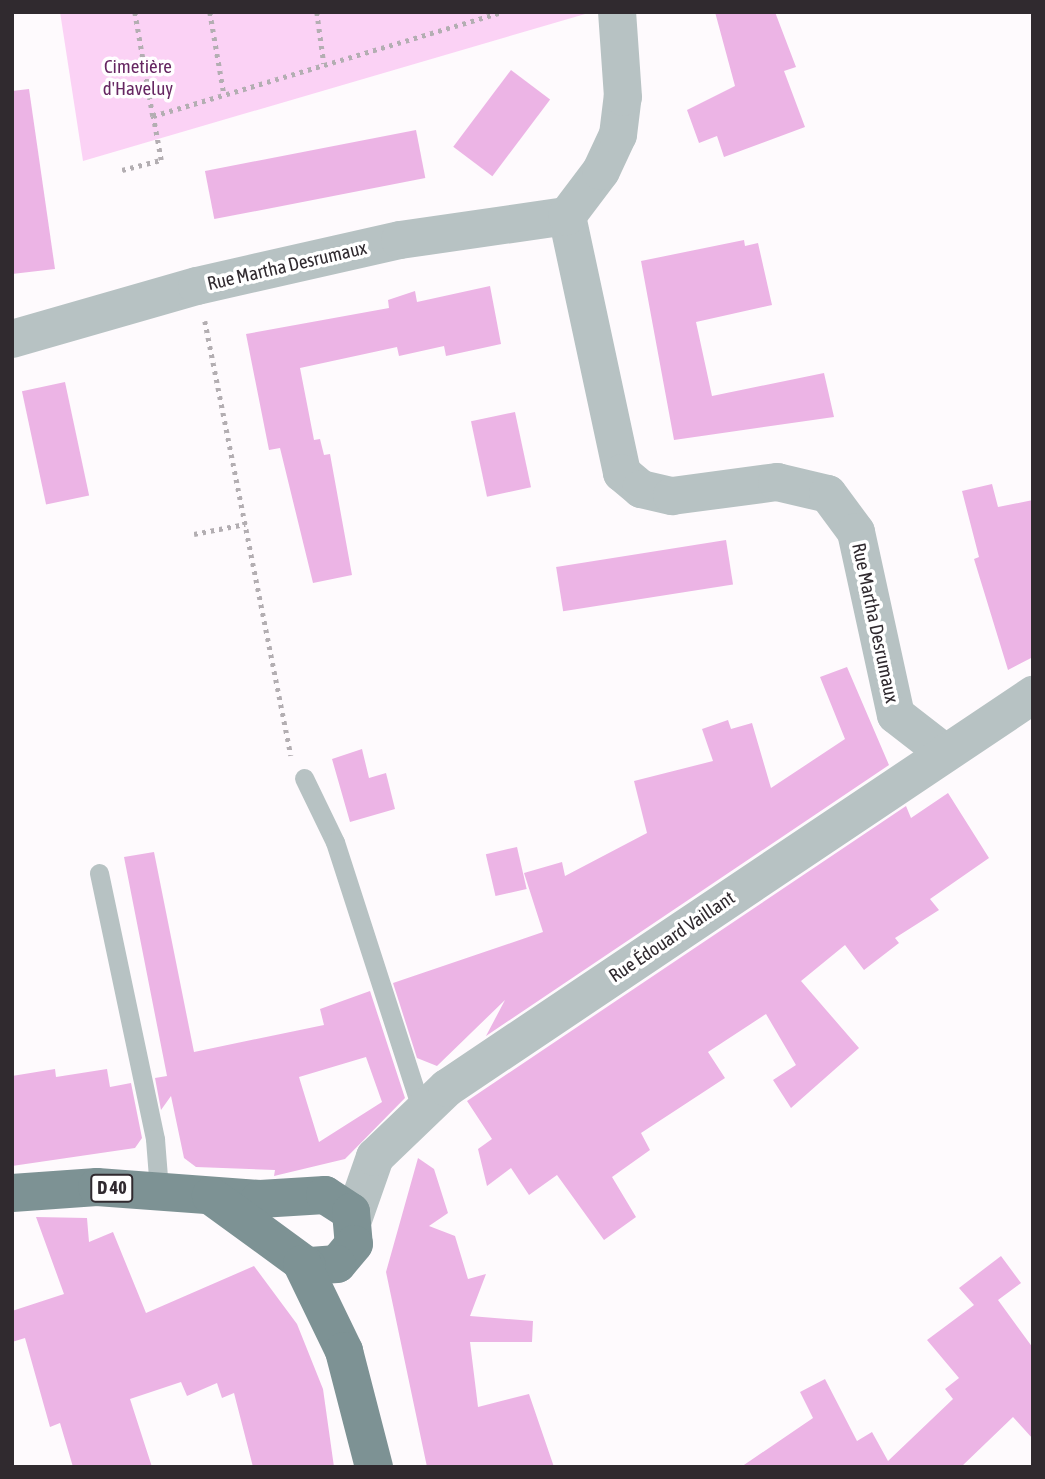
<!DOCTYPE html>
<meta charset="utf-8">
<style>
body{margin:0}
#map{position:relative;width:1045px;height:1479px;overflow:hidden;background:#fefafd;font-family:"Asap Condensed",sans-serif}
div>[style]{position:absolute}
.green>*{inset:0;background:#fbd2f5}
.building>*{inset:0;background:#ecb4e5;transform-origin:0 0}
.path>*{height:4.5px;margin-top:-2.25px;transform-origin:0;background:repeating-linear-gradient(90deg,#b3aeb2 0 3.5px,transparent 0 8.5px)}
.service>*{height:19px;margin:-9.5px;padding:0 9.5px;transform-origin:9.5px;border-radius:9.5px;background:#b7c2c3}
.minor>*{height:38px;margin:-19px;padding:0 19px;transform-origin:19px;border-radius:19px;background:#b7c2c3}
.primary>*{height:38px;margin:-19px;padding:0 19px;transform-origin:19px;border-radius:19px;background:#7d9294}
span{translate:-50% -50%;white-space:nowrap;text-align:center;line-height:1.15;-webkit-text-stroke:7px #fff;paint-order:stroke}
.shield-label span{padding:2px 5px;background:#fff;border:2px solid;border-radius:5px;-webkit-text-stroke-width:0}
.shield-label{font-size:18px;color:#302a2f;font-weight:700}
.park-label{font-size:19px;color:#662762}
.street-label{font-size:19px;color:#302a2f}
.frame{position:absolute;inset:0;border:14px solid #302a2f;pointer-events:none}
</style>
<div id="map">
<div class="green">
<div style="clip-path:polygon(60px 12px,592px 12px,83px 161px)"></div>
</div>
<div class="building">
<div style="clip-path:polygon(715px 12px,775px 12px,796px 67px,784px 71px,805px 127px,724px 157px,717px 136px,699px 143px,687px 110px,735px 86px)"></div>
<div style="left:511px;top:70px;width:49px;height:96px;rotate:37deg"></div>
<div style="clip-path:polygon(29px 89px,55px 269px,12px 274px,12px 91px)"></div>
<div style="left:416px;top:130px;width:49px;height:215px;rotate:79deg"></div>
<div style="clip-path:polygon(744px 240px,745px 246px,758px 243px,772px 305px,696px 322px,712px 396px,824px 373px,834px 417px,674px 440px,641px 261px)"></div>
<div style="clip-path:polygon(490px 286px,501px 344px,446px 356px,444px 346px,399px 356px,397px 347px,300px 368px,314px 440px,320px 439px,324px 455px,330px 454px,352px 575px,313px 583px,280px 448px,269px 450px,246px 334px,389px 308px,388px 300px,415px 291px,417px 302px)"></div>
<div style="left:65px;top:382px;width:116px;height:44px;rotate:78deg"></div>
<div style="left:515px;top:412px;width:77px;height:45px;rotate:78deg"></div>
<div style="clip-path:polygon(992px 484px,998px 507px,1033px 500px,1033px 657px,1008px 670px,974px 559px,979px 557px,962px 491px)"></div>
<div style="left:726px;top:540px;width:45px;height:172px;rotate:81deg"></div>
<div style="clip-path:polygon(847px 667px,889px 765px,486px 1036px,505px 1000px,437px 1066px,417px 1058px,393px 983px,543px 932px,524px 873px,562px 862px,565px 876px,647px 833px,634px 781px,713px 761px,702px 729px,728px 720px,731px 729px,752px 723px,771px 788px,845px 739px,820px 677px)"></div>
<div style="clip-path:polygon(362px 749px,369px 778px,386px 773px,395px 809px,350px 822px,332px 759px)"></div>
<div style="clip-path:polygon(948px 793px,989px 858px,930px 899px,939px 910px,895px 938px,899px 943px,864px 970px,845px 945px,801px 981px,859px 1048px,791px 1108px,773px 1080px,796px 1065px,766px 1014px,708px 1052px,725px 1078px,641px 1133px,650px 1150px,612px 1177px,636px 1217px,604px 1240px,557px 1175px,529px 1195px,511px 1168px,487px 1186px,478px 1149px,492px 1139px,467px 1101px,906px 806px,911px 818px)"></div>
<div style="left:517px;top:847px;width:43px;height:32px;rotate:77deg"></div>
<div style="clip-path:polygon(evenodd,154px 852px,194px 1052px,324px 1025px,320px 1009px,370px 991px,405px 1098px,345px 1159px,274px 1176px,275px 1170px,196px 1167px,184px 1158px,171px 1096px,161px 1110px,155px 1078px,167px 1076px,124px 857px,154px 852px,366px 1057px,382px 1102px,319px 1142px,299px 1077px,366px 1057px)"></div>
<div style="clip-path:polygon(55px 1069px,56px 1077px,107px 1069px,110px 1087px,131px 1083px,142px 1138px,135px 1148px,12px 1166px,12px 1076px)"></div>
<div style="clip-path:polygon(418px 1158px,434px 1169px,448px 1213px,429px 1226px,455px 1236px,468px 1279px,486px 1274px,470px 1316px,533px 1321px,532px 1342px,470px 1342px,478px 1407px,529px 1394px,554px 1467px,427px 1467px,386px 1272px)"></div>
<div style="clip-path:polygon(36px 1217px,87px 1218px,89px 1242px,113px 1232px,146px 1313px,254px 1266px,297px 1324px,323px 1389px,334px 1467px,253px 1467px,234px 1393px,222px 1398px,217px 1383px,187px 1396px,181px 1382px,130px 1399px,152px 1467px,73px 1467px,60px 1423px,50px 1427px,25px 1338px,12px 1342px,12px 1311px,64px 1294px)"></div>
<div style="clip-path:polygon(1001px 1256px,1021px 1283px,998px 1300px,1033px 1348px,1033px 1439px,1013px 1417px,961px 1467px,741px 1467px,813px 1418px,800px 1392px,825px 1379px,857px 1441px,872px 1432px,888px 1461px,953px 1399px,945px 1389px,959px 1378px,927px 1340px,974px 1305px,959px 1288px)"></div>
</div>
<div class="path">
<div style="left:135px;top:12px;width:106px;rotate:80.2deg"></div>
<div style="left:210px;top:12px;width:83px;rotate:80.3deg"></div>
<div style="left:317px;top:12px;width:52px;rotate:82.3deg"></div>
<div style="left:122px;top:170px;width:40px;rotate:-14.4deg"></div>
<div style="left:161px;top:160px;width:45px;rotate:-100.3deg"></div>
<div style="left:153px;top:116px;width:363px;rotate:-16.6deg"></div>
<div style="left:205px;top:321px;width:443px;rotate:78.8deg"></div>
<div style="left:194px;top:534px;width:52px;rotate:-11.1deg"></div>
</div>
<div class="service">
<div style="left:304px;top:778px;width:71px;rotate:64.2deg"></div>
<div style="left:335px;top:842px;width:281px;rotate:72.1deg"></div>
<div style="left:99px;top:873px;width:272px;rotate:78.1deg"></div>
<div style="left:155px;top:1139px;width:51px;rotate:85.5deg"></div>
</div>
<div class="minor">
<div style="left:567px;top:216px;width:263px;rotate:77.9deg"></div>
<div style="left:622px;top:473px;width:25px;rotate:40deg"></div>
<div style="left:641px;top:489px;width:32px;rotate:13deg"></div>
<div style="left:672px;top:496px;width:106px;rotate:-7.6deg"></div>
<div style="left:777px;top:482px;width:52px;rotate:13.2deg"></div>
<div style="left:828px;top:494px;width:47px;rotate:53.6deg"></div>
<div style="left:856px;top:532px;width:187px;rotate:77.7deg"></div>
<div style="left:896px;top:715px;width:62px;rotate:37.8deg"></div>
<div style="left:12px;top:339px;width:192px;rotate:-16deg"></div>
<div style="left:197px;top:286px;width:208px;rotate:-12.8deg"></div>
<div style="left:400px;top:240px;width:169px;rotate:-8.2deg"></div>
<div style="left:567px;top:216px;width:56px;rotate:-52.9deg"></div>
<div style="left:601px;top:171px;width:40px;rotate:-65deg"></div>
<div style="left:618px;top:135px;width:38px;rotate:-83deg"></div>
<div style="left:623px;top:97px;width:85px;rotate:-94deg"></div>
<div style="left:354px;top:1217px;width:64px;rotate:-70.7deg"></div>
<div style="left:375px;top:1157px;width:100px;rotate:-43.8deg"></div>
<div style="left:447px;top:1088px;width:706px;rotate:-33.85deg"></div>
</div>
<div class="primary">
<div style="left:12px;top:1193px;width:85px;rotate:-4deg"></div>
<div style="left:97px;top:1187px;width:163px;rotate:4.2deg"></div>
<div style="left:260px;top:1199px;width:65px;rotate:-3.5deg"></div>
<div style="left:325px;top:1195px;width:31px;rotate:33deg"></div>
<div style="left:351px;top:1212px;width:32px;rotate:85deg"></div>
<div style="left:354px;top:1244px;width:26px;rotate:130deg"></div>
<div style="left:337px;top:1264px;width:30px;rotate:176deg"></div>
<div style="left:307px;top:1266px;width:119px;rotate:-143.9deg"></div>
<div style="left:302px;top:1264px;width:97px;rotate:64.2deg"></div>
<div style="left:344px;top:1351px;width:120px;rotate:75.5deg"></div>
</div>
<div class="shield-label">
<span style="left:112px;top:1188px">D 40</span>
</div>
<div class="park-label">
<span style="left:138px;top:78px">Cimetière<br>d'Haveluy</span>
</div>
<div class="street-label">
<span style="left:287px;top:266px;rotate:-13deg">Rue Martha Desrumaux</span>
<span style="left:875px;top:623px;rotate:78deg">Rue Martha Desrumaux</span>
<span style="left:672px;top:937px;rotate:-34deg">Rue Édouard Vaillant</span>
</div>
<div class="frame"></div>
</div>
